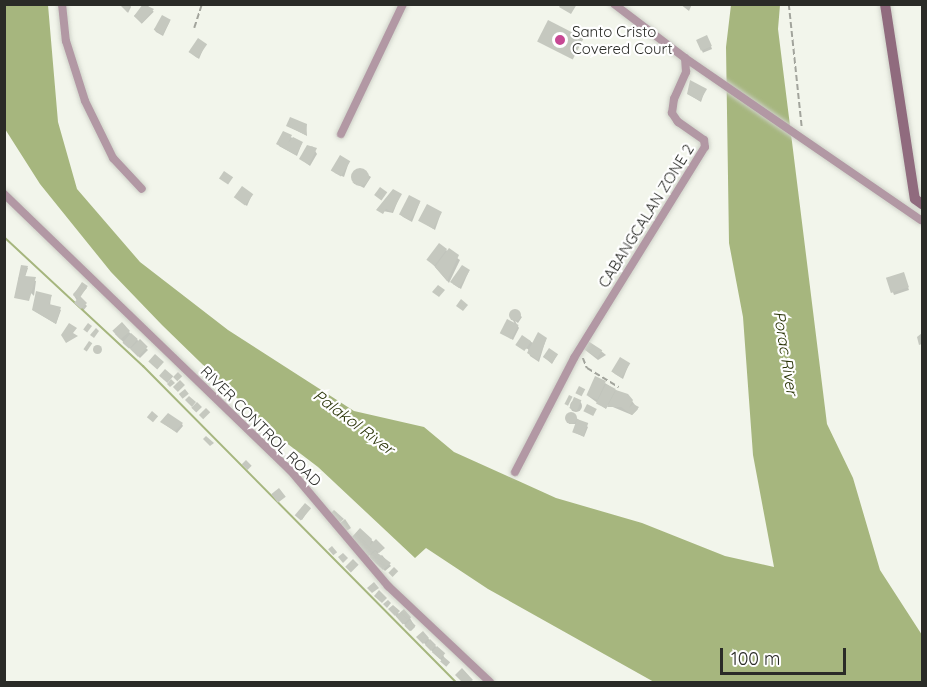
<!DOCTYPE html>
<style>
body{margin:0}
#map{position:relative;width:927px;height:687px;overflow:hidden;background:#f2f5eb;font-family:Quicksand,sans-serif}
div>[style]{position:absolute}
.water>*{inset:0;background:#a6b67e}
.shadow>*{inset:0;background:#0003;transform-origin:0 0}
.round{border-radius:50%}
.stream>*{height:2px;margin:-1px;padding:0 1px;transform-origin:1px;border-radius:1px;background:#a6b67e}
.building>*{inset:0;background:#c5c8bf;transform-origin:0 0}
.path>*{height:1.5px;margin-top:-0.75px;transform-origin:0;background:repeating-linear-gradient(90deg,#a2a49c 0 6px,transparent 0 9px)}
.roads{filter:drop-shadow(0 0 2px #ced1c8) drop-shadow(0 0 2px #ced1c8)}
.street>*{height:8px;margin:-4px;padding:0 4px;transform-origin:4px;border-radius:4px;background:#b298a4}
.secondary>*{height:10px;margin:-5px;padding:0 5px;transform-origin:5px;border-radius:5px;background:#906b7e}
.dots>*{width:16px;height:16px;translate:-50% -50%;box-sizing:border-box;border:3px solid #fff;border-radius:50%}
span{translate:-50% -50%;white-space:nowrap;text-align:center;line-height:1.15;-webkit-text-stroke:4.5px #fff;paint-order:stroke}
.poi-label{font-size:15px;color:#2a2b27}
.left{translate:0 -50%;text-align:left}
.street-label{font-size:15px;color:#2a2b27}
.water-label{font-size:16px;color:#293306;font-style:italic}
.frame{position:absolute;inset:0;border:6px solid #2a2b27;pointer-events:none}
.scale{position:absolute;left:720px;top:648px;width:126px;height:27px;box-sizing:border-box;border:3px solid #2a2b27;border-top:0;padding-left:8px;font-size:18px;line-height:21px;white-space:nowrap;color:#2a2b27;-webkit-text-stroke:4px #fff;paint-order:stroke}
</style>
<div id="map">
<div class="water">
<div style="clip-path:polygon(5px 5px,48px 5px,58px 122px,77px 189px,140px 262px,228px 330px,354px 411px,424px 427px,454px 452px,556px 498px,642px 523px,725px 556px,774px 567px,753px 455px,743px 317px,729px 243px,726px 47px,731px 5px,780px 5px,778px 29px,827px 424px,853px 478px,880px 570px,922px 635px,922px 682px,654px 682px,488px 589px,426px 548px,415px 558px,318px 467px,272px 432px,162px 325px,111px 272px,40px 184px,5px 129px)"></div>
</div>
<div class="shadow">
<div style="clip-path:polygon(121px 4px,130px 5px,131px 7px,128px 13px)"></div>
<div style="left:146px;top:4px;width:11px;height:17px;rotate:45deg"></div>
<div style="clip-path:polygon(680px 4px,692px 4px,689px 11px)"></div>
<div style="clip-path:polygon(170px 21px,163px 36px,156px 32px,154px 29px)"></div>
<div style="left:707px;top:37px;width:13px;height:10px;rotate:67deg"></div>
<div style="clip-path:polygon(205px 45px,199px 59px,190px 52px)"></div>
<div style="clip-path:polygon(705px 90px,701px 102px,688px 94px)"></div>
<div style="clip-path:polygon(306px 125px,307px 136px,288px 126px)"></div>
<div style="clip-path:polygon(283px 133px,302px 143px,297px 156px,279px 146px)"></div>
<div style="clip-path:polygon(312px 146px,317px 154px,310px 166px,301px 159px)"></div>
<div style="clip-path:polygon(349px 162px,344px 177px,335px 173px,334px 171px)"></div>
<div style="clip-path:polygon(359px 169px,371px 177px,364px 188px,352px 182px,359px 183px,356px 178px)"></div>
<div style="clip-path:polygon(252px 195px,247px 206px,237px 199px)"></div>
<div style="clip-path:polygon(399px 198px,393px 213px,378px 210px,382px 205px)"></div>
<div style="clip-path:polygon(420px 202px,412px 222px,403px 217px,401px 215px)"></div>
<div style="clip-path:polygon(441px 213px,435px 230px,421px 221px)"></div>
<div style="clip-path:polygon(446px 250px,460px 260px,449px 283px,429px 260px)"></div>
<div style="clip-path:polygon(22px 267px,28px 268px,25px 277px,36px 281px,34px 296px,18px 280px)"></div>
<div style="clip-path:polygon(469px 271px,461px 289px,453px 284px)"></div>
<div style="clip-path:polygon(904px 276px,909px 290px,894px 295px,888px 279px)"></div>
<div style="clip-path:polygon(83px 284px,87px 288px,78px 297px,87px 306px,83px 311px,73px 294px)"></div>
<div style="clip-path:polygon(51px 296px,50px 306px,61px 310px,56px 324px,33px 310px)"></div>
<div style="clip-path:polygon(514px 311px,522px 317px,518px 323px,515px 321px,519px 328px,513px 340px,501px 332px,515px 324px,511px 317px)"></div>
<div style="clip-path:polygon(129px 332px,148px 350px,140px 358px,115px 334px)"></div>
<div style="clip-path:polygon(523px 337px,533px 343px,546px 339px,539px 362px,530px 356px,528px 349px,519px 347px)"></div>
<div style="clip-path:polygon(584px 349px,601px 351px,606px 355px,598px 360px)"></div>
<div style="clip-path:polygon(557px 355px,552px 364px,544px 357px)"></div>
<div style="clip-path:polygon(629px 364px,623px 379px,615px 374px,613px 372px)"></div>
<div style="clip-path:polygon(605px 383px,632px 401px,638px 409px,632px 415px,608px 405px,606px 409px,588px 396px)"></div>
<div class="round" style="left:570px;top:400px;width:12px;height:12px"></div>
<div style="clip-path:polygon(570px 413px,588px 427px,584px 437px,574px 432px,577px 424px,569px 424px)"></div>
<div style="clip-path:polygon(164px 424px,182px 424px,183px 426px,177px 433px)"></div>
<div style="clip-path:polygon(309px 509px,302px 520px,297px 516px)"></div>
<div style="clip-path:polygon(355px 540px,371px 540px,383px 548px,376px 555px,378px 558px,382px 555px,391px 566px,385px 571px)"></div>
<div style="clip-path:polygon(390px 610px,410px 618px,415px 627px,411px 631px)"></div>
<div style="clip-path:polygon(423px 633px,443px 654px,447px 666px,420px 639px)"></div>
</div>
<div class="stream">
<div style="left:4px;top:237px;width:190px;rotate:42.9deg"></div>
<div style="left:143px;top:366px;width:445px;rotate:45.3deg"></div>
</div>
<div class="building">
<div style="clip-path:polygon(119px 4px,131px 4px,127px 12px)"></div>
<div style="clip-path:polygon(143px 4px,154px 9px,142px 23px,134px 16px)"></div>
<div style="clip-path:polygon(561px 4px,577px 4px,571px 14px,559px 7px)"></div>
<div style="left:162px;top:15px;width:10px;height:17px;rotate:29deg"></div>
<div style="left:548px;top:20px;width:40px;height:24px;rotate:27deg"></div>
<div style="left:707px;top:35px;width:12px;height:12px;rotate:66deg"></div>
<div style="left:198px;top:38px;width:11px;height:17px;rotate:34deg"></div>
<div style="clip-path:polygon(690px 80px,707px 89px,700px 101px,687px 94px)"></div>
<div style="clip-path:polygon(290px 117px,307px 124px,306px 135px,286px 126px)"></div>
<div style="clip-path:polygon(283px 131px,292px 135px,288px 143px,293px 137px,303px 142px,296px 155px,276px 144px)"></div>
<div style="clip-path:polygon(307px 145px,317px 148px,309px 165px,299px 159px)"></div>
<div style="left:340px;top:155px;width:12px;height:18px;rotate:31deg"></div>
<div class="round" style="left:351px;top:168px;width:18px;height:18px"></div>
<div style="left:224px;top:171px;width:11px;height:9px;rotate:34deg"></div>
<div style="left:242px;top:186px;width:14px;height:14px;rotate:36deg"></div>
<div style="left:380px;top:187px;width:9px;height:10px;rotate:36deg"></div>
<div style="clip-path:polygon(393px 189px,402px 194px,392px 212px,386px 209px,383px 214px,376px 210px)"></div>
<div style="left:409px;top:195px;width:13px;height:22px;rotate:27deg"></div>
<div style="left:427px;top:204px;width:17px;height:19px;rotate:28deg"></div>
<div style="left:439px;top:243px;width:10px;height:21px;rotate:37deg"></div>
<div style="clip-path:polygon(449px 248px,459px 255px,447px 281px,435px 267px)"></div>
<div style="clip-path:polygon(21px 265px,28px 266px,25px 276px,36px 277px,29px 301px,14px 298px)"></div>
<div style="clip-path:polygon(462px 265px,470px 270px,459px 288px,450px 282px)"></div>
<div style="left:904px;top:272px;width:16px;height:19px;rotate:72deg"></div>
<div style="left:82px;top:282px;width:7px;height:16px;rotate:34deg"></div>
<div style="clip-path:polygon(438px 285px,445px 290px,439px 297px,432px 292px)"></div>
<div style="clip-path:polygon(36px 291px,52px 295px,49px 304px,61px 307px,56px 324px,32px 310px)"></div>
<div style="clip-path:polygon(80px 296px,87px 303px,81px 309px,74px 303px)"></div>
<div style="clip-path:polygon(461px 299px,468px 305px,463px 311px,456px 306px)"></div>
<div class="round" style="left:509px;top:309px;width:12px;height:12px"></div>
<div style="left:507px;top:319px;width:13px;height:16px;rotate:27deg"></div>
<div style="left:122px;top:322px;width:12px;height:13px;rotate:48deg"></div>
<div style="clip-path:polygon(69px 323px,77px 328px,73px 333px,78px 336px,66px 343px,61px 335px)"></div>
<div style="left:88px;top:323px;width:5px;height:8px;rotate:37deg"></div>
<div style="clip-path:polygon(96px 328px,99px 331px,94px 338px,90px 335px)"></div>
<div style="clip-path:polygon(538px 332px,547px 338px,538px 360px,527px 353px)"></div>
<div style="left:131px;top:333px;width:9px;height:13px;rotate:41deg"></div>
<div style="clip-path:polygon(922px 333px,922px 344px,919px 345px,917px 337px)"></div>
<div style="left:522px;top:335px;width:11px;height:12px;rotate:34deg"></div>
<div style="left:140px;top:339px;width:11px;height:14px;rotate:45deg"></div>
<div style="left:89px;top:341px;width:4px;height:10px;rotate:34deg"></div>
<div style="left:588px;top:341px;width:17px;height:9px;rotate:33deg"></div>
<div class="round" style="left:92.5px;top:344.5px;width:9px;height:9px"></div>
<div style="left:549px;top:348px;width:11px;height:11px;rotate:34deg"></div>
<div style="left:155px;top:354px;width:12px;height:10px;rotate:42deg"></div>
<div style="left:620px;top:357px;width:12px;height:17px;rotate:31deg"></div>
<div style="left:165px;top:369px;width:11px;height:9px;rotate:41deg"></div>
<div style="left:178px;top:372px;width:6px;height:7px;rotate:45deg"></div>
<div style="left:595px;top:376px;width:12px;height:21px;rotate:24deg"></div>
<div style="clip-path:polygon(171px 379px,175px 383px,170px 387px,167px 384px)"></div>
<div style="left:180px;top:380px;width:7px;height:10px;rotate:45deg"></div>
<div style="left:606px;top:384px;width:11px;height:22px;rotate:27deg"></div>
<div style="left:579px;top:386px;width:7px;height:8px;rotate:27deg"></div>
<div style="left:185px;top:389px;width:6px;height:8px;rotate:51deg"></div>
<div style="clip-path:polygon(616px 390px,628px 394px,633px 400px,629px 408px,633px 404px,639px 407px,636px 411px,632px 415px,621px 407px,607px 407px)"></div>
<div style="left:569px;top:395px;width:4px;height:10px;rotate:27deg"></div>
<div style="clip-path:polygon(189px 396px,196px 402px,192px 407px,185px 400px)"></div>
<div style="left:574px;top:397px;width:8px;height:12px;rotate:23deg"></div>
<div style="left:197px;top:402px;width:7px;height:8px;rotate:45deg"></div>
<div style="left:587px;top:404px;width:11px;height:8px;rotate:27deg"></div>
<div style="left:206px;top:408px;width:6px;height:10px;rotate:45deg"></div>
<div style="left:152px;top:411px;width:8px;height:8px;rotate:40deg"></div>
<div class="round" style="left:565px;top:412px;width:12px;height:12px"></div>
<div style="clip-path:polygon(168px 413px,183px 423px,175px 431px,160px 422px)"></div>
<div style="left:577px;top:419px;width:12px;height:14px;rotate:20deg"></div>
<div style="clip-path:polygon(206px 436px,214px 443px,210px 446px,203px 439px)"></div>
<div style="left:246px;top:460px;width:8px;height:6px;rotate:45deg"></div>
<div style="left:279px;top:488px;width:11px;height:10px;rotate:52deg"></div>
<div style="left:305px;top:503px;width:8px;height:16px;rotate:40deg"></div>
<div style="clip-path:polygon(334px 510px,344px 519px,338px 524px,330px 514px)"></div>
<div style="clip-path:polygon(345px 519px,351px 528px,345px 532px,339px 524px)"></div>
<div style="clip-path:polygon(360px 528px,372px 539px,370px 545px,376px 539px,385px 548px,379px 553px,375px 550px,368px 557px,352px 537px)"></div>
<div style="left:332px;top:546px;width:8px;height:5px;rotate:50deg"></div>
<div style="clip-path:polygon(375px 551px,391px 563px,383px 570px,369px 557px)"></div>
<div style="clip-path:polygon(343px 553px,348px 558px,343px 563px,338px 557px)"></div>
<div style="left:353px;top:559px;width:8px;height:11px;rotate:45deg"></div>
<div style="left:394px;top:567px;width:6px;height:8px;rotate:45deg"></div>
<div style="clip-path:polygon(374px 582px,379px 588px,372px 593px,367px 588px)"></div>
<div style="clip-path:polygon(379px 590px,387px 598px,382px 603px,374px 596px)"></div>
<div style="clip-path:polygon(388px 600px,391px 603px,387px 608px,383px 604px)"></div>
<div style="clip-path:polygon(393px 605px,400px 611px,395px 616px,388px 609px)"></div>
<div style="left:404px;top:609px;width:11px;height:11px;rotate:49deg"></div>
<div style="left:410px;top:620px;width:8px;height:8px;rotate:45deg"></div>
<div style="clip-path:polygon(423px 631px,429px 638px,423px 644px,416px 637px)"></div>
<div style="clip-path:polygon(430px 639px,436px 645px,431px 651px,425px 645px)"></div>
<div style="left:437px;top:646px;width:11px;height:8px;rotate:41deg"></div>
<div style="left:444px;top:657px;width:8px;height:6px;rotate:40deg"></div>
<div style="clip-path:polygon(462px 668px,473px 680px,470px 682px,462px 682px,455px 675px)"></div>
</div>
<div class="path">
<div style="left:789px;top:4px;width:125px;rotate:84deg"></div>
<div style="left:194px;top:28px;width:25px;rotate:-72deg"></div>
<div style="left:583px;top:358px;width:11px;rotate:68deg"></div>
<div style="left:587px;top:368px;width:37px;rotate:31deg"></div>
</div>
<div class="roads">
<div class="street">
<div style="left:62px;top:4px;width:37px;rotate:84deg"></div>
<div style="left:66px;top:41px;width:63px;rotate:72.4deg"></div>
<div style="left:85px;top:101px;width:64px;rotate:63.8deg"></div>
<div style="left:113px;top:158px;width:42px;rotate:46.9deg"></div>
<div style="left:685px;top:58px;width:286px;rotate:34.5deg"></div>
<div style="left:341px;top:134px;width:144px;rotate:-64.5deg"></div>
<div style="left:4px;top:194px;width:397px;rotate:44deg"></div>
<div style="left:290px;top:470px;width:152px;rotate:49.8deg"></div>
<div style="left:388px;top:586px;width:140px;rotate:43.3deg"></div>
<div style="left:515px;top:472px;width:128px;rotate:-62.6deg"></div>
<div style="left:574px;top:358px;width:248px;rotate:-58.2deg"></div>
<div style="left:705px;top:147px;width:7px;rotate:-98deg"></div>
<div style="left:704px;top:140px;width:32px;rotate:-145deg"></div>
<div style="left:678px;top:122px;width:11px;rotate:-124deg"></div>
<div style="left:672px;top:113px;width:14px;rotate:-82deg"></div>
<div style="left:674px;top:99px;width:30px;rotate:-66deg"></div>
<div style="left:686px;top:72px;width:14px;rotate:-94deg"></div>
<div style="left:685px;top:58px;width:89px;rotate:-142.7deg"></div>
</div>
<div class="secondary">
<div style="left:885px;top:4px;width:197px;rotate:81.3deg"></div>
<div style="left:915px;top:199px;width:9px;rotate:36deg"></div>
</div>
</div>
<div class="dots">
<div style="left:560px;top:40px;background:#c74894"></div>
</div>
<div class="poi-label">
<span class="left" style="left:572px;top:40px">Santo Cristo<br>Covered Court</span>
</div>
<div class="street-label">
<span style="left:646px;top:216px;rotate:-58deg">CABANGCALAN ZONE 2</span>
<span style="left:261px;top:426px;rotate:45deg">RIVER CONTROL ROAD</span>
</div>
<div class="water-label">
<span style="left:786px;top:353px;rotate:81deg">Porac River</span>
<span style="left:354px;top:422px;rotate:37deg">Palakol River</span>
</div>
<div class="frame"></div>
<div class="scale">100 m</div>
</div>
